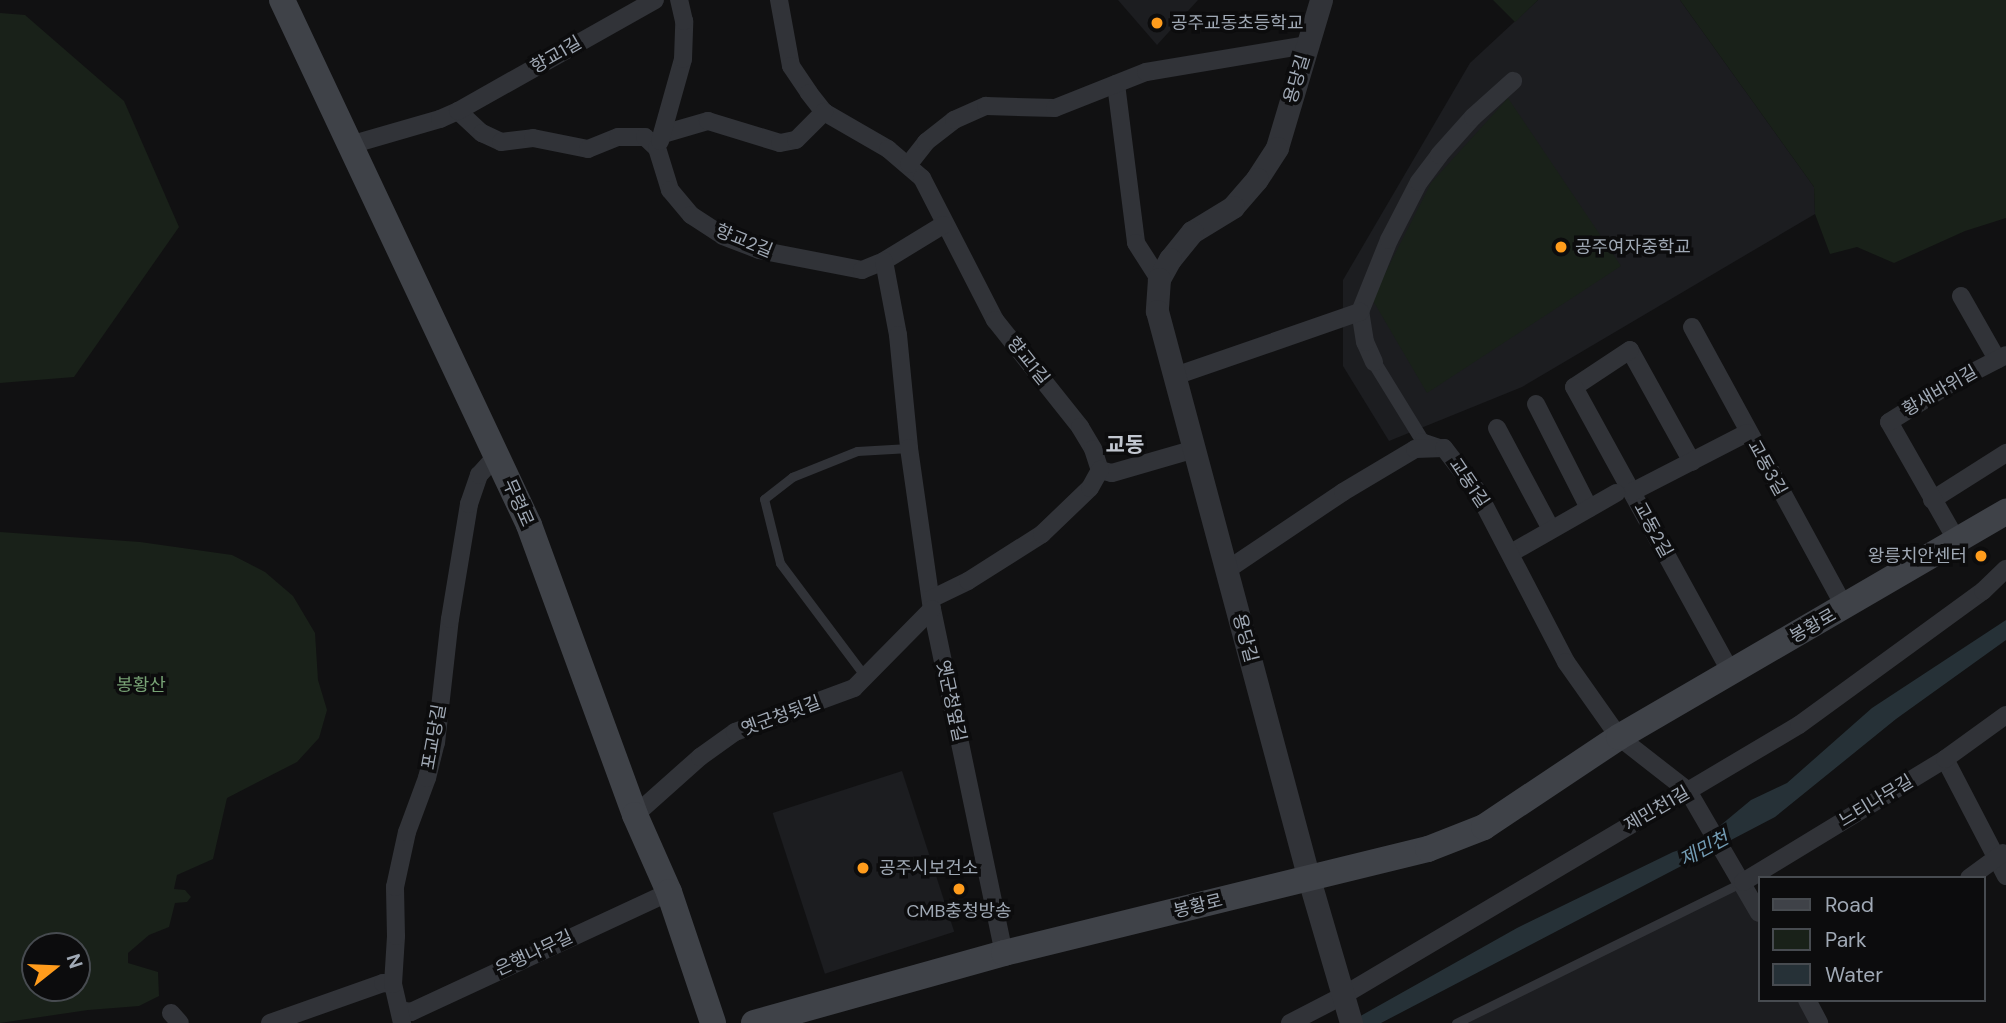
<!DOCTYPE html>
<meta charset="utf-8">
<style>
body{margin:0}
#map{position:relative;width:2006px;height:1023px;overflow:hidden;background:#111112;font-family:"DM Sans","Noto Sans KR",sans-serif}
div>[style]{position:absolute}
.built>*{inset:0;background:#1c1d20;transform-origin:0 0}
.green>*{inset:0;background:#192119}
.water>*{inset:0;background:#263137}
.service>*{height:9px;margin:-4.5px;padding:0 4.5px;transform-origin:4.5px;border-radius:4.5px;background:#313338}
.pedestrian>*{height:14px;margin:-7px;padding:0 7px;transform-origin:7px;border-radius:7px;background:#313338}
.minor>*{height:18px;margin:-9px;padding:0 9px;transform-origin:9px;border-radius:9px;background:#313338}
.tertiary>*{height:23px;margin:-11.5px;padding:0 11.5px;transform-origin:11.5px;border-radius:11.5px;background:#313338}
.secondary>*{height:26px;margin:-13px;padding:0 13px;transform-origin:13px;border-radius:13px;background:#3f4248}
.dots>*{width:19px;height:19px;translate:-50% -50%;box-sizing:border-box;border:4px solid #0c0c0d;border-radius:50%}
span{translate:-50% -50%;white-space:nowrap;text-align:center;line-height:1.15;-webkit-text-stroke:7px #0c0c0d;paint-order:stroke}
.poi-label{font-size:18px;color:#a0a9b5}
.left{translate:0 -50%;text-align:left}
.right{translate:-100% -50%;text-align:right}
.street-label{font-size:18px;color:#a0a9b5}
.park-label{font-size:18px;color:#77a275}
.water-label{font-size:19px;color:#739cb4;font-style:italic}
.quarter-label{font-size:21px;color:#c2c7d0;font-weight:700}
.legend{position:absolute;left:1758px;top:876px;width:228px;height:126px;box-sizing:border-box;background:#0c0c0d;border:2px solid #474b50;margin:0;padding:9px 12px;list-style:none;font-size:21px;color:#a0a9b5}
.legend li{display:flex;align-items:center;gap:14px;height:35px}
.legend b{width:35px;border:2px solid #474b50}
.north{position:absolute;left:21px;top:932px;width:70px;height:70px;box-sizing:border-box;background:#0c0c0d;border:2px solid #474b50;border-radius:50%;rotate:72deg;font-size:19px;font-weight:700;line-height:28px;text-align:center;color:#a0a9b5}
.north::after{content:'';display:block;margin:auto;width:24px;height:32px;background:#ff9c1c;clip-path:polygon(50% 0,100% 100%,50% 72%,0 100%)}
</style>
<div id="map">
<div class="built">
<div style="clip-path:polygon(1118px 0,1198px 0,1157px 45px)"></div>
<div style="clip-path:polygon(1538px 0,1680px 0,1814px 187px,1815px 214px,1522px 387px,1389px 441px,1343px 366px,1343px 280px,1470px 63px)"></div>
<div style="left:902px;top:771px;width:169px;height:136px;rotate:72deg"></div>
<div style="clip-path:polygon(1743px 882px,1759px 914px,1759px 1000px,1804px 1000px,1816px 1023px,1459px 1023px)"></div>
</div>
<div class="green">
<div style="clip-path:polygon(1493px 0,1538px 0,1515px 22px)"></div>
<div style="clip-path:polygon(1680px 0,2006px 0,2006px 218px,1965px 231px,1894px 263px,1857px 247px,1830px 254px,1815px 214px,1814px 187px)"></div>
<div style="clip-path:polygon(0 13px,25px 15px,124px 101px,179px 227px,74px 377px,0 383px)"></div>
<div style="clip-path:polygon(1508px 98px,1621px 266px,1427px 393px,1372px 299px,1431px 183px)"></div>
<div style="clip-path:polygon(evenodd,0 532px,140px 542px,232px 555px,265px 572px,293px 596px,315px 633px,318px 680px,327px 710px,319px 738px,297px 762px,227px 798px,213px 859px,177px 875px,174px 889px,185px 890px,191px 897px,187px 902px,175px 903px,169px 927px,149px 935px,128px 953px,128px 963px,158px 972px,159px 996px,139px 1006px,88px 1010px,0 1023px,0 532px,35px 946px,77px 946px,77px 988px,35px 988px,35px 946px)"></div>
</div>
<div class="water">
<div style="clip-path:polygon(2006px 620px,2006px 640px,1896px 719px,1775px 817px,1381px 1023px,1348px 1023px,1517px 928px,1673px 852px,1698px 844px,1751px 800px,1787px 783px,1872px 708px)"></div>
</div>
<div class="service">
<div style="left:864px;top:675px;width:140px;rotate:-126.9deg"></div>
<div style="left:780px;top:563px;width:66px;rotate:-104deg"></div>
<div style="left:764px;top:499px;width:36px;rotate:-38deg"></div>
<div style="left:792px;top:477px;width:70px;rotate:-21.8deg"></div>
<div style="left:857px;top:451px;width:52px;rotate:-3.3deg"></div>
<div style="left:1456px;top:1023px;width:320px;rotate:-26.2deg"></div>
</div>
<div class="pedestrian">
<div style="left:1374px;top:362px;width:92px;rotate:58.4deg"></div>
<div style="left:1422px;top:440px;width:18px;rotate:19deg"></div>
</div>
<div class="minor">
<div style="left:779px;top:0;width:67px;rotate:79.7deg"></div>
<div style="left:791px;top:66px;width:32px;rotate:56deg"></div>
<div style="left:809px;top:93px;width:24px;rotate:52deg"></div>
<div style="left:824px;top:112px;width:74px;rotate:30deg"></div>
<div style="left:888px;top:149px;width:45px;rotate:40.5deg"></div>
<div style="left:922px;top:178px;width:160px;rotate:62.8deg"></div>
<div style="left:995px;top:320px;width:137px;rotate:51.5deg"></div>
<div style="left:1080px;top:427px;width:26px;rotate:59deg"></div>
<div style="left:1093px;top:449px;width:22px;rotate:72deg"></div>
<div style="left:1116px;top:84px;width:160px;rotate:82.8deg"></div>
<div style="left:1136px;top:243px;width:43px;rotate:57.4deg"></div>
<div style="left:458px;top:111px;width:33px;rotate:43deg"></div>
<div style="left:482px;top:133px;width:21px;rotate:25deg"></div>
<div style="left:501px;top:142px;width:32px;rotate:-7deg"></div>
<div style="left:533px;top:138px;width:56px;rotate:11.3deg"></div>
<div style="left:588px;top:149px;width:32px;rotate:-22deg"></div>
<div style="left:618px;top:137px;width:27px"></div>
<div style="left:645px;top:137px;width:16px;rotate:43deg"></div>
<div style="left:657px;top:148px;width:44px;rotate:72.8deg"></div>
<div style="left:670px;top:190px;width:33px;rotate:50deg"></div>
<div style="left:691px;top:215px;width:38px;rotate:33deg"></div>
<div style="left:723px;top:236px;width:39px;rotate:21deg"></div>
<div style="left:759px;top:250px;width:105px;rotate:11deg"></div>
<div style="left:862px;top:270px;width:24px;rotate:-22deg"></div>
<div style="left:884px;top:261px;width:69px;rotate:-31.4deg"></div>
<div style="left:663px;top:134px;width:47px;rotate:-16.1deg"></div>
<div style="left:708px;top:121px;width:75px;rotate:17deg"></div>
<div style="left:780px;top:143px;width:16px;rotate:-11deg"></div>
<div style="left:796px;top:140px;width:40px;rotate:-45deg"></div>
<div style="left:660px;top:141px;width:85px;rotate:-74.3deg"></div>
<div style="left:683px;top:59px;width:38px;rotate:-88deg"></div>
<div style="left:684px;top:21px;width:22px;rotate:-103deg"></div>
<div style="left:350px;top:145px;width:94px;rotate:-16.1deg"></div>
<div style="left:440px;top:119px;width:20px;rotate:-24deg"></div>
<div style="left:458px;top:111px;width:226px;rotate:-29.4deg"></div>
<div style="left:909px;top:164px;width:28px;rotate:-52deg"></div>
<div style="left:926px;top:142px;width:36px;rotate:-38deg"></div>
<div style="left:954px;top:120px;width:35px;rotate:-24deg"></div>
<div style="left:986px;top:106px;width:69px;rotate:1.7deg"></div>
<div style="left:1055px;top:108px;width:98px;rotate:-21.6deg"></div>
<div style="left:1146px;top:72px;width:164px;rotate:-9.5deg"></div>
<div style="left:884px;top:261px;width:75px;rotate:79.3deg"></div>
<div style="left:898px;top:335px;width:114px;rotate:84.4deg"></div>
<div style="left:909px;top:448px;width:163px;rotate:81.9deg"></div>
<div style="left:932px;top:609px;width:351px;rotate:78.2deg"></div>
<div style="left:1961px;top:296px;width:73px;rotate:60.3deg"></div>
<div style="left:1692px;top:327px;width:320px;rotate:61.4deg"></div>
<div style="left:1374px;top:362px;width:22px;rotate:-114deg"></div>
<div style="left:1365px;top:342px;width:30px;rotate:-99deg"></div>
<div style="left:1360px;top:312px;width:78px;rotate:-68.1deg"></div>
<div style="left:1389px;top:240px;width:65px;rotate:-62.7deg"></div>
<div style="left:1419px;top:182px;width:34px;rotate:-53deg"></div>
<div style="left:1439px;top:155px;width:51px;rotate:-48.2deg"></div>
<div style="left:1473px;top:117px;width:54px;rotate:-42deg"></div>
<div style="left:1175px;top:376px;width:196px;rotate:-19.1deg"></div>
<div style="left:1536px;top:404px;width:117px;rotate:63deg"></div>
<div style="left:1497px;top:428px;width:115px;rotate:61.9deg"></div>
<div style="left:1692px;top:462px;width:128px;rotate:-119deg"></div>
<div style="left:1630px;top:350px;width:67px;rotate:146.5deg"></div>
<div style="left:1574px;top:387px;width:328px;rotate:61.2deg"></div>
<div style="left:1100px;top:470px;width:12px;rotate:14deg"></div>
<div style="left:1112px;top:473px;width:86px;rotate:-16.1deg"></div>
<div style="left:1632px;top:492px;width:129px;rotate:-27.2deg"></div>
<div style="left:1932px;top:500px;width:88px;rotate:-32.4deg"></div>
<div style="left:1957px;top:541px;width:137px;rotate:-119.7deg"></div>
<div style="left:1889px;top:422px;width:70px;rotate:-32.1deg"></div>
<div style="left:1948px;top:385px;width:65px;rotate:-27.3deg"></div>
<div style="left:1511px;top:553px;width:121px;rotate:-29.7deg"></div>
<div style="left:1227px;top:570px;width:140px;rotate:-33.9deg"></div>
<div style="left:1343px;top:492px;width:84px;rotate:-30.8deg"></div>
<div style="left:1415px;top:449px;width:29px;rotate:-2deg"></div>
<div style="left:1444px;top:448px;width:54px;rotate:52.5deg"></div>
<div style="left:1477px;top:491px;width:193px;rotate:62.5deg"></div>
<div style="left:1566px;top:662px;width:92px;rotate:54.8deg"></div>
<div style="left:1619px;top:737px;width:88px;rotate:38deg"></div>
<div style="left:1688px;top:791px;width:141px;rotate:59.8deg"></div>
<div style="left:931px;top:599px;width:41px;rotate:-25.9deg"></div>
<div style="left:968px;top:581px;width:88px;rotate:-32.4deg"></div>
<div style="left:1042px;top:534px;width:66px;rotate:-43.8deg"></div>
<div style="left:1090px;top:488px;width:21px;rotate:-61deg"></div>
<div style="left:1945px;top:759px;width:132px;rotate:62.5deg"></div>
<div style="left:635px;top:815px;width:87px;rotate:-41.7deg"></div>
<div style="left:700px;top:757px;width:43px;rotate:-35.5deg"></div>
<div style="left:735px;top:732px;width:127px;rotate:-20.3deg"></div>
<div style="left:854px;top:688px;width:111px;rotate:-45.4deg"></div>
<div style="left:1969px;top:878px;width:42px;rotate:-36.3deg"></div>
<div style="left:1743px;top:882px;width:237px;rotate:-31.3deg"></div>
<div style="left:1945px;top:759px;width:75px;rotate:-35.8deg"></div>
<div style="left:1807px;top:1000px;width:26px;rotate:62deg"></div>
<div style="left:400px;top:1010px;width:11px;rotate:10deg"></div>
<div style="left:411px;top:1012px;width:285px;rotate:-24.9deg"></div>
<div style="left:171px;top:1013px;width:13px;rotate:48deg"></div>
<div style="left:270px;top:1023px;width:120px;rotate:-19.5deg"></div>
<div style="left:383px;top:983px;width:10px;rotate:6deg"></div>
<div style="left:402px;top:1023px;width:40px;rotate:-103deg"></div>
<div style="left:393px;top:984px;width:48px;rotate:-86.4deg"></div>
<div style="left:396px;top:936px;width:49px;rotate:-91.2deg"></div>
<div style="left:395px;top:887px;width:56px;rotate:-77.7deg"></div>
<div style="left:407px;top:832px;width:58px;rotate:-69.7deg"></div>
<div style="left:427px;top:778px;width:36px;rotate:-76deg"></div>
<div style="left:436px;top:743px;width:125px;rotate:-83.6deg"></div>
<div style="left:450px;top:619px;width:117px;rotate:-80.6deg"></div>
<div style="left:469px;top:504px;width:31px;rotate:-71deg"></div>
<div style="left:479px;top:475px;width:27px;rotate:-48deg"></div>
<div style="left:1290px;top:1023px;width:61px;rotate:-27.4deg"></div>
<div style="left:1344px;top:995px;width:529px;rotate:-30.69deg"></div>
<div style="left:1799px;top:725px;width:228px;rotate:-36.1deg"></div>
<div style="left:1983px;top:591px;width:32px;rotate:-44deg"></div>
</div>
<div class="tertiary">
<div style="left:1321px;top:0;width:154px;rotate:106.6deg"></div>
<div style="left:1277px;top:148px;width:37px;rotate:123deg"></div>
<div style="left:1257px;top:179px;width:37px;rotate:131deg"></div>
<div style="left:1233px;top:207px;width:48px;rotate:148.6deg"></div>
<div style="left:1192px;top:232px;width:35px;rotate:129deg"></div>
<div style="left:1170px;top:259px;width:23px;rotate:119deg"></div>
<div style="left:1159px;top:279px;width:32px;rotate:94deg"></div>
<div style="left:1157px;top:311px;width:588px;rotate:75.02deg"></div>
<div style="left:1309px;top:879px;width:150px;rotate:73.7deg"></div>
</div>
<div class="secondary">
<div style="left:282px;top:0;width:580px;rotate:64.8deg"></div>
<div style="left:529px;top:525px;width:309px;rotate:69.9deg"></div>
<div style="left:635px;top:815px;width:84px;rotate:66.2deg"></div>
<div style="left:669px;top:892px;width:138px;rotate:71.4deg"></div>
<div style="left:754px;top:1023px;width:260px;rotate:-15.6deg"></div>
<div style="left:1004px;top:953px;width:437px;rotate:-13.8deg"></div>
<div style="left:1428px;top:849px;width:60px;rotate:-21.4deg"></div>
<div style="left:1484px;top:827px;width:162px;rotate:-33.7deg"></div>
<div style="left:1619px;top:737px;width:448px;rotate:-30.2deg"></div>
</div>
<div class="dots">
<div style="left:1157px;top:23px;background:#ff9c1c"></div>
<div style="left:1561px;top:247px;background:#ff9c1c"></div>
<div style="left:1981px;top:556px;background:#ff9c1c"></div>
<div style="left:863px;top:868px;background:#ff9c1c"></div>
<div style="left:959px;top:889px;background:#ff9c1c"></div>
</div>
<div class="poi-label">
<span class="left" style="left:1171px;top:23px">공주교동초등학교</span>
<span class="left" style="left:1575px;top:247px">공주여자중학교</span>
<span class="right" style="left:1967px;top:556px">왕릉치안센터</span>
<span class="left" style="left:879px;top:868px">공주시보건소</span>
<span style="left:959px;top:911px">CMB충청방송</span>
</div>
<div class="street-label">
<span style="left:556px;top:55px;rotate:-30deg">향교1길</span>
<span style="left:1297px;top:79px;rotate:-73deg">용당길</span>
<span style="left:744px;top:241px;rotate:22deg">향교2길</span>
<span style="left:1028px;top:361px;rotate:51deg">향교1길</span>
<span style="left:1940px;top:391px;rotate:-30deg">황새바위길</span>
<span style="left:1767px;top:468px;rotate:61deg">교동3길</span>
<span style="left:1469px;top:483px;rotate:56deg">교동1길</span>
<span style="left:518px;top:503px;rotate:66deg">무령로</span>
<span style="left:1653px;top:530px;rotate:61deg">교동2길</span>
<span style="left:1813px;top:626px;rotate:-30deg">봉황로</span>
<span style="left:1245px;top:638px;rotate:75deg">용당길</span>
<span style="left:951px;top:701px;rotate:78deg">옛군청옆길</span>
<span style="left:781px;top:716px;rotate:-20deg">옛군청뒷길</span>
<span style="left:434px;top:737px;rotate:-80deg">포교당길</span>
<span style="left:1876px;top:801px;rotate:-31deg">느티나무길</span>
<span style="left:1657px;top:809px;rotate:-30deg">제민천1길</span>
<span style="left:1198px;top:906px;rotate:-14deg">봉황로</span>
<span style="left:534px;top:953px;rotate:-25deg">은행나무길</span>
</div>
<div class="park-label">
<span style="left:141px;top:685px">봉황산</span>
</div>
<div class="water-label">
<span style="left:1704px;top:849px;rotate:-28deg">제민천</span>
</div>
<div class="quarter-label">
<span style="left:1125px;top:445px">교동</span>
</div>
<ul class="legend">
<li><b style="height:9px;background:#3f4248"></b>Road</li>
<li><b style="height:19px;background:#192119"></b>Park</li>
<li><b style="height:19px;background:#263137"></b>Water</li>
</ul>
<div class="north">N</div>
</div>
